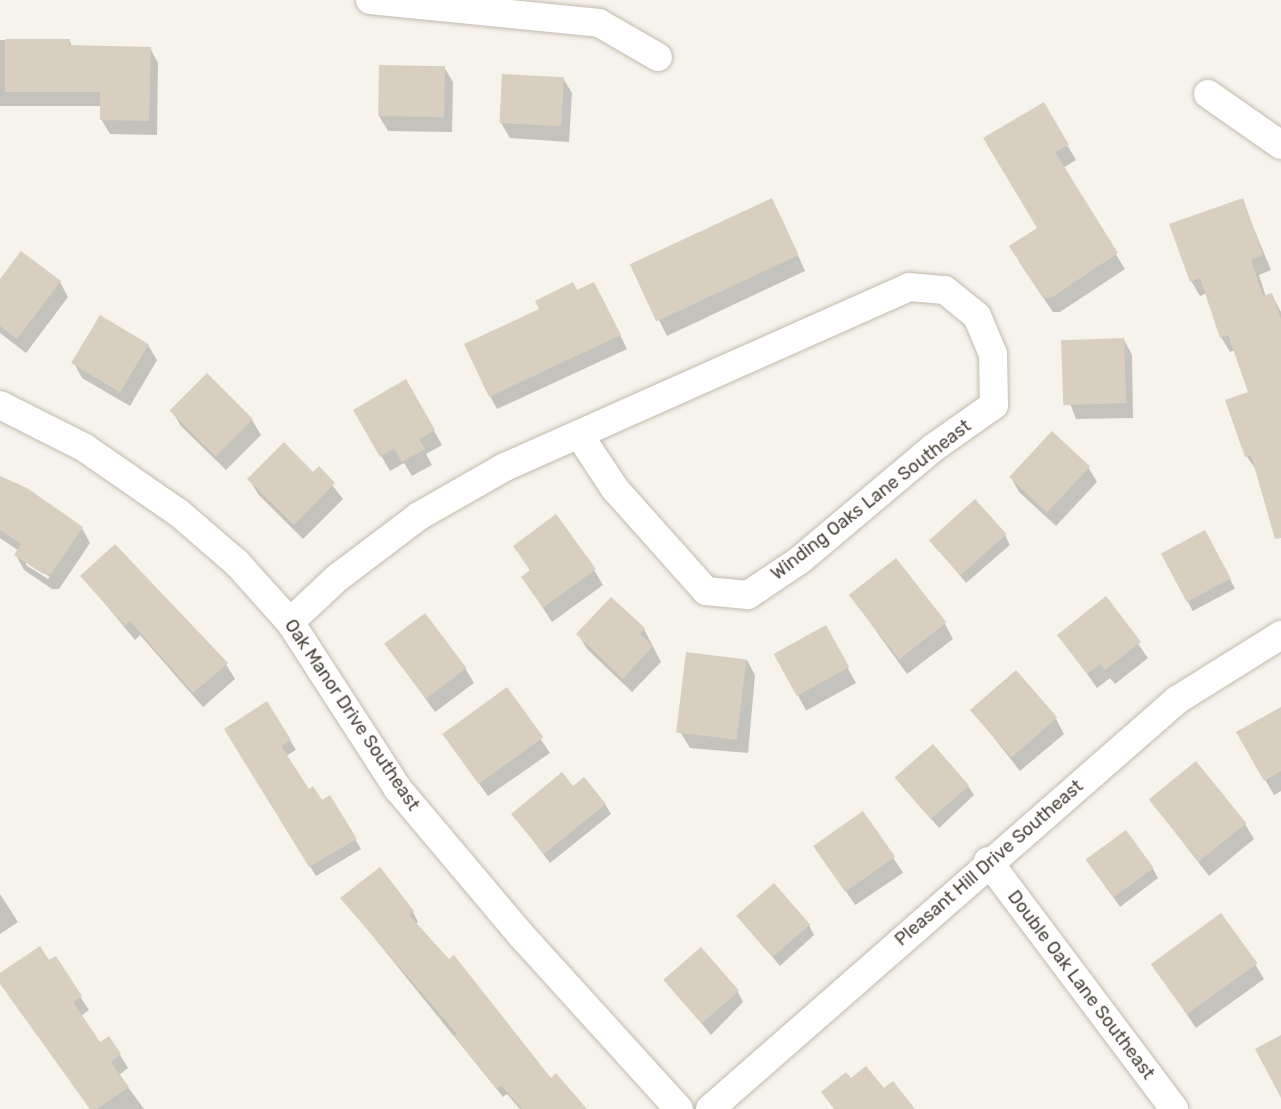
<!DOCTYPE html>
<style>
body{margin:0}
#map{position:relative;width:1281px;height:1109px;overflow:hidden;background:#f6f3ec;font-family:Rubik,sans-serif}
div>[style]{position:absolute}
.shadow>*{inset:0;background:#0003;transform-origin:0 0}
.building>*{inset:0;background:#d8cfc1;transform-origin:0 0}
.roads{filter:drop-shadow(0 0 2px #c2bbae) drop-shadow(0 0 2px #c2bbae)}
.minor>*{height:28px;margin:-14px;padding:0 14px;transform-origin:14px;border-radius:14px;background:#fff}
span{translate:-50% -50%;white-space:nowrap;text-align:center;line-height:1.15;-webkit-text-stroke:5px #fff;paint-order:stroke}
.street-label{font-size:18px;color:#4b4439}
</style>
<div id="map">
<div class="shadow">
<div style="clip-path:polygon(0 40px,69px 40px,72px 46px,150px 48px,158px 63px,157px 135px,110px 134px,101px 119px,101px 106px,0 106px)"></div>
<div style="clip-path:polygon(444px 67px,453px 82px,452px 132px,388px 131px,379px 116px)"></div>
<div style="clip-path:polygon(504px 75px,563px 78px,572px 93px,569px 142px,510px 138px,501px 123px)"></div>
<div style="clip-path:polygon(1043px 104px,1076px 160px,1063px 168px,1125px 269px,1060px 312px,1053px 312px,1019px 262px,1039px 228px)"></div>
<div style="clip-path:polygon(1242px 200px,1271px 270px,1259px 275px,1266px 297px,1272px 295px,1281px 312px,1281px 526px,1257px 471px,1247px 457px,1227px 401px,1250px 393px,1235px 350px,1230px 352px,1221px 337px,1207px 293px,1200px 296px,1191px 281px)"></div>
<div style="clip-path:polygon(780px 215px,805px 271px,667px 336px,633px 268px)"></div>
<div style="clip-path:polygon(0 281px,60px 282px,68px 297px,26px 353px,0 333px)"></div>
<div style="clip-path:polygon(577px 292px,601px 296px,627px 349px,497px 409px,490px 396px)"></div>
<div style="clip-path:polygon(1124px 340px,1132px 355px,1133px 418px,1076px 419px,1063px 385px,1063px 341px)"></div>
<div style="clip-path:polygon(148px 345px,157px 360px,130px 406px,82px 378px,74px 363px)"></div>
<div style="clip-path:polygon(406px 381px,442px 445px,426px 454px,432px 465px,412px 476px,404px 463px,390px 471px,355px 410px)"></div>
<div style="clip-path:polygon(172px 411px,252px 420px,261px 435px,226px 470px,181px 426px)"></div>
<div style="clip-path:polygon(1088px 467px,1097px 482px,1056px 526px,1019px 492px,1011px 477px)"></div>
<div style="clip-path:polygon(319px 468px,343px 499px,303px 539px,258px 494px,249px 479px,313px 474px)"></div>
<div style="clip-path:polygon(evenodd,0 476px,82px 528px,90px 543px,59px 589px,52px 589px,24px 570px,16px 555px,19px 551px,0 538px,0 476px,26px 561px,50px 577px,48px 579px,26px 565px,26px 561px)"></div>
<div style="left:1205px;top:532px;width:64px;height:48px;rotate:62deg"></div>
<div style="clip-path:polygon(1005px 535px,1010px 545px,966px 583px,931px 540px)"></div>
<div style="clip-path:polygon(515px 546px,594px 570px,603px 585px,552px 622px,523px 577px,531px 572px)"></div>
<div style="clip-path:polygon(82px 576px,226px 664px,235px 679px,203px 707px,140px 635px,135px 640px)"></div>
<div style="clip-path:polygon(851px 596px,945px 624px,953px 639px,907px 674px)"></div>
<div style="clip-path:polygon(1106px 598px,1148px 658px,1115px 684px,1110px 678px,1097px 688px,1059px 635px)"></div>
<div style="left:825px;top:627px;width:64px;height:57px;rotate:61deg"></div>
<div style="clip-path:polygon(644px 629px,661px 662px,632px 692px,587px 649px,578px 634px)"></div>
<div style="clip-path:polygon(386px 644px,465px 668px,474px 683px,435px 712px)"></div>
<div style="clip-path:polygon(747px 660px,755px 675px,748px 753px,690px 748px,681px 733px)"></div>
<div style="clip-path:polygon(507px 689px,550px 753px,488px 796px,453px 748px)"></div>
<div style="clip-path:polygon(1281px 709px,1281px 791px,1274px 795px,1238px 733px)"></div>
<div style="clip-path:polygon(972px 710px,1056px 719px,1064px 734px,1020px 771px)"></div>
<div style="clip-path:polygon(231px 740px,290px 740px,296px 750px,286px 756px,309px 791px,321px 802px,330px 797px,361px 849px,316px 876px)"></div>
<div style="clip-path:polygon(897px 779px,968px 786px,974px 795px,939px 828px)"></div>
<div style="clip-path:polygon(1151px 801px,1245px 824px,1254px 839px,1209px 876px)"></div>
<div style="clip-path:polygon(605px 804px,611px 814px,550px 863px,513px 814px)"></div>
<div style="left:863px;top:813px;width:72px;height:58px;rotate:56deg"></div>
<div style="clip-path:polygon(1088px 861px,1153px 869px,1158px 878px,1120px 907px)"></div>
<div style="clip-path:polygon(0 894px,18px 922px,0 934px)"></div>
<div style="clip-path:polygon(342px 898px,413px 912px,418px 922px,415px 924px,550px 1080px,585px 1109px,520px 1109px,507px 1094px,503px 1097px)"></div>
<div style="clip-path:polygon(739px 917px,809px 925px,814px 935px,780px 966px)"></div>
<div style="clip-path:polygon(55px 958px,89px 1010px,81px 1016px,100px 1044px,120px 1055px,128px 1068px,119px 1075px,144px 1109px,90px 1109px,0 982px,0 975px)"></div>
<div style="clip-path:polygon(1255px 964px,1264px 979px,1196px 1028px,1153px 965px)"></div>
<div style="clip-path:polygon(666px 980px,738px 992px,743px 1002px,711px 1035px)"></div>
</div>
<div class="building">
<div style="clip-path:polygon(5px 39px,70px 39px,69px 45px,151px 47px,149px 121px,100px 120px,100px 92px,5px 92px)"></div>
<div style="left:379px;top:65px;width:66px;height:51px;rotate:1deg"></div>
<div style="left:502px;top:74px;width:62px;height:49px;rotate:3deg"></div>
<div style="clip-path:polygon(1044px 102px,1069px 145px,1055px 152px,1118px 253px,1051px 298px,1043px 298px,1009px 246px,1037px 228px,983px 138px)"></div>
<div style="left:772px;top:198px;width:63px;height:157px;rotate:65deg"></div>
<div style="clip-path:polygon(1243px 198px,1263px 255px,1251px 260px,1263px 296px,1272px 293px,1281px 319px,1281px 538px,1275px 539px,1251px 455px,1245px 457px,1225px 400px,1248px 392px,1228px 335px,1220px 338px,1200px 278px,1190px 282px,1169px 224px)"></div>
<div style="clip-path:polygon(21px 251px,61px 281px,17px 339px,0 326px,0 279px)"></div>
<div style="clip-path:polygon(573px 282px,577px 290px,594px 282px,621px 335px,489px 397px,464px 344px,539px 309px,535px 301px)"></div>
<div style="left:100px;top:315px;width:57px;height:56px;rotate:31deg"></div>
<div style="left:1124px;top:338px;width:65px;height:63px;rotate:88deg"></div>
<div style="left:207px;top:373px;width:65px;height:53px;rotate:45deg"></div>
<div style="clip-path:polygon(406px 379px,435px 430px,419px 439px,425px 449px,402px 462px,394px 449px,380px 457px,353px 410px)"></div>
<div style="left:1052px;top:431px;width:52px;height:63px;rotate:43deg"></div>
<div style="clip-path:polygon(284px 442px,313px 472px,319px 466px,335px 483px,294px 525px,247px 479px)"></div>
<div style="clip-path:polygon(0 476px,27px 488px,83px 527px,51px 574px,43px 574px,14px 555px,21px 544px,0 530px)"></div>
<div style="left:975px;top:499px;width:47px;height:62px;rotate:48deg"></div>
<div style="clip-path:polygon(556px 514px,596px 569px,543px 608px,521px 577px,530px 570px,513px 546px)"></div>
<div style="left:1205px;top:530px;width:55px;height:50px;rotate:62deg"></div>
<div style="clip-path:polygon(115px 544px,228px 663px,193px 693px,130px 621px,125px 626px,80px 576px)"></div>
<div style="left:896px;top:558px;width:82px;height:60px;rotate:52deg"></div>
<div style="clip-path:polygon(1106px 596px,1141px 642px,1105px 670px,1100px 664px,1087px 674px,1057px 635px)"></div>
<div style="clip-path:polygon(611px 597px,645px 628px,640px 634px,653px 646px,623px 679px,576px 634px)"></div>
<div style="left:425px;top:613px;width:69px;height:51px;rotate:53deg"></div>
<div style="left:826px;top:625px;width:48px;height:60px;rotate:61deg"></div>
<div style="left:686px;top:652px;width:61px;height:81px;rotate:7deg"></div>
<div style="left:1016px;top:670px;width:63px;height:61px;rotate:49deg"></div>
<div style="left:507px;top:687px;width:62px;height:80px;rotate:54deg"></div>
<div style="clip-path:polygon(267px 701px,291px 740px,281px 746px,309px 789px,313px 786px,322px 800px,330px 795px,357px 839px,309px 867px,224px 729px)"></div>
<div style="clip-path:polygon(1281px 707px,1281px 771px,1264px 781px,1236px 732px)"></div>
<div style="left:933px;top:744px;width:55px;height:51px;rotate:49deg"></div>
<div style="left:1196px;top:761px;width:80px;height:61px;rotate:51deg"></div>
<div style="clip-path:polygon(562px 772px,573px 786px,584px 777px,606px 804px,544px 854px,511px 814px)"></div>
<div style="left:863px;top:811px;width:56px;height:61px;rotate:55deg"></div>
<div style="left:1126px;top:830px;width:47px;height:50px;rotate:54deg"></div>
<div style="clip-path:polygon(380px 867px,414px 911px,409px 915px,449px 959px,454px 955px,551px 1078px,556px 1073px,587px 1109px,522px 1109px,501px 1085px,497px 1089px,454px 1036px,457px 1034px,340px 898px)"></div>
<div style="left:774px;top:883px;width:55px;height:50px;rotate:49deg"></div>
<div style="left:1221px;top:913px;width:62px;height:87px;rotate:54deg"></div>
<div style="clip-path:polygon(40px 946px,49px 960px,56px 956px,82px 996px,73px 1002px,100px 1042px,109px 1036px,121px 1054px,111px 1062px,129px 1087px,97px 1109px,90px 1109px,0 984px,0 973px)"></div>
<div style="left:701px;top:947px;width:58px;height:50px;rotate:49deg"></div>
<div style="clip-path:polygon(1281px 1035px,1281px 1098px,1255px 1049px)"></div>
<div style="clip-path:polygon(866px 1066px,884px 1088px,893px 1081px,915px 1109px,834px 1109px,821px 1092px,846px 1072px,851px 1078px)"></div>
</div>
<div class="roads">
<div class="minor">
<div style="left:370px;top:0;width:230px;rotate:5.7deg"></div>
<div style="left:599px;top:23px;width:68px;rotate:30deg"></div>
<div style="left:1208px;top:94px;width:89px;rotate:34.9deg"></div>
<div style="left:0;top:405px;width:95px;rotate:26.8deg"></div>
<div style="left:85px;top:448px;width:114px;rotate:34.7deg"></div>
<div style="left:179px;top:513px;width:77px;rotate:40.8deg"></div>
<div style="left:237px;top:563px;width:79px;rotate:48.1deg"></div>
<div style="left:290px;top:622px;width:199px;rotate:57.1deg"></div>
<div style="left:398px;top:789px;width:191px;rotate:49.9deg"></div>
<div style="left:521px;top:935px;width:235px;rotate:47.8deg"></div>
<div style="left:290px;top:622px;width:64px;rotate:-43.1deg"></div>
<div style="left:337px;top:578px;width:103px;rotate:-37.1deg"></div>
<div style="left:419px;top:516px;width:99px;rotate:-29.7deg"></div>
<div style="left:505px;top:467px;width:442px;rotate:-24deg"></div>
<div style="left:909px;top:287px;width:36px;rotate:5deg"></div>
<div style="left:945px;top:290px;width:41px;rotate:39.1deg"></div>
<div style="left:977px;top:316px;width:41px;rotate:67.2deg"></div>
<div style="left:993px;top:354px;width:51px;rotate:88.9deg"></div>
<div style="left:994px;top:405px;width:75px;rotate:144.8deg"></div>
<div style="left:933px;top:448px;width:174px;rotate:139.9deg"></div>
<div style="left:800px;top:560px;width:63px;rotate:146.1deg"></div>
<div style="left:748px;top:595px;width:42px;rotate:-174.6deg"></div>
<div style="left:706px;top:591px;width:137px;rotate:-131.7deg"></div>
<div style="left:615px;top:489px;width:64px;rotate:-123.4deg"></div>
<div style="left:988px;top:861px;width:310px;rotate:53.1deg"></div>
<div style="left:710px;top:1109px;width:621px;rotate:-41.21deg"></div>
<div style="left:1177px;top:700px;width:123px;rotate:-32deg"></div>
</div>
</div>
<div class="street-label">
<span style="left:871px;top:500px;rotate:-38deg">Winding Oaks Lane Southeast</span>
<span style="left:352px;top:715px;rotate:56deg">Oak Manor Drive Southeast</span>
<span style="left:989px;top:863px;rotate:-41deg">Pleasant Hill Drive Southeast</span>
<span style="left:1081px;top:985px;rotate:53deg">Double Oak Lane Southeast</span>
</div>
</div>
